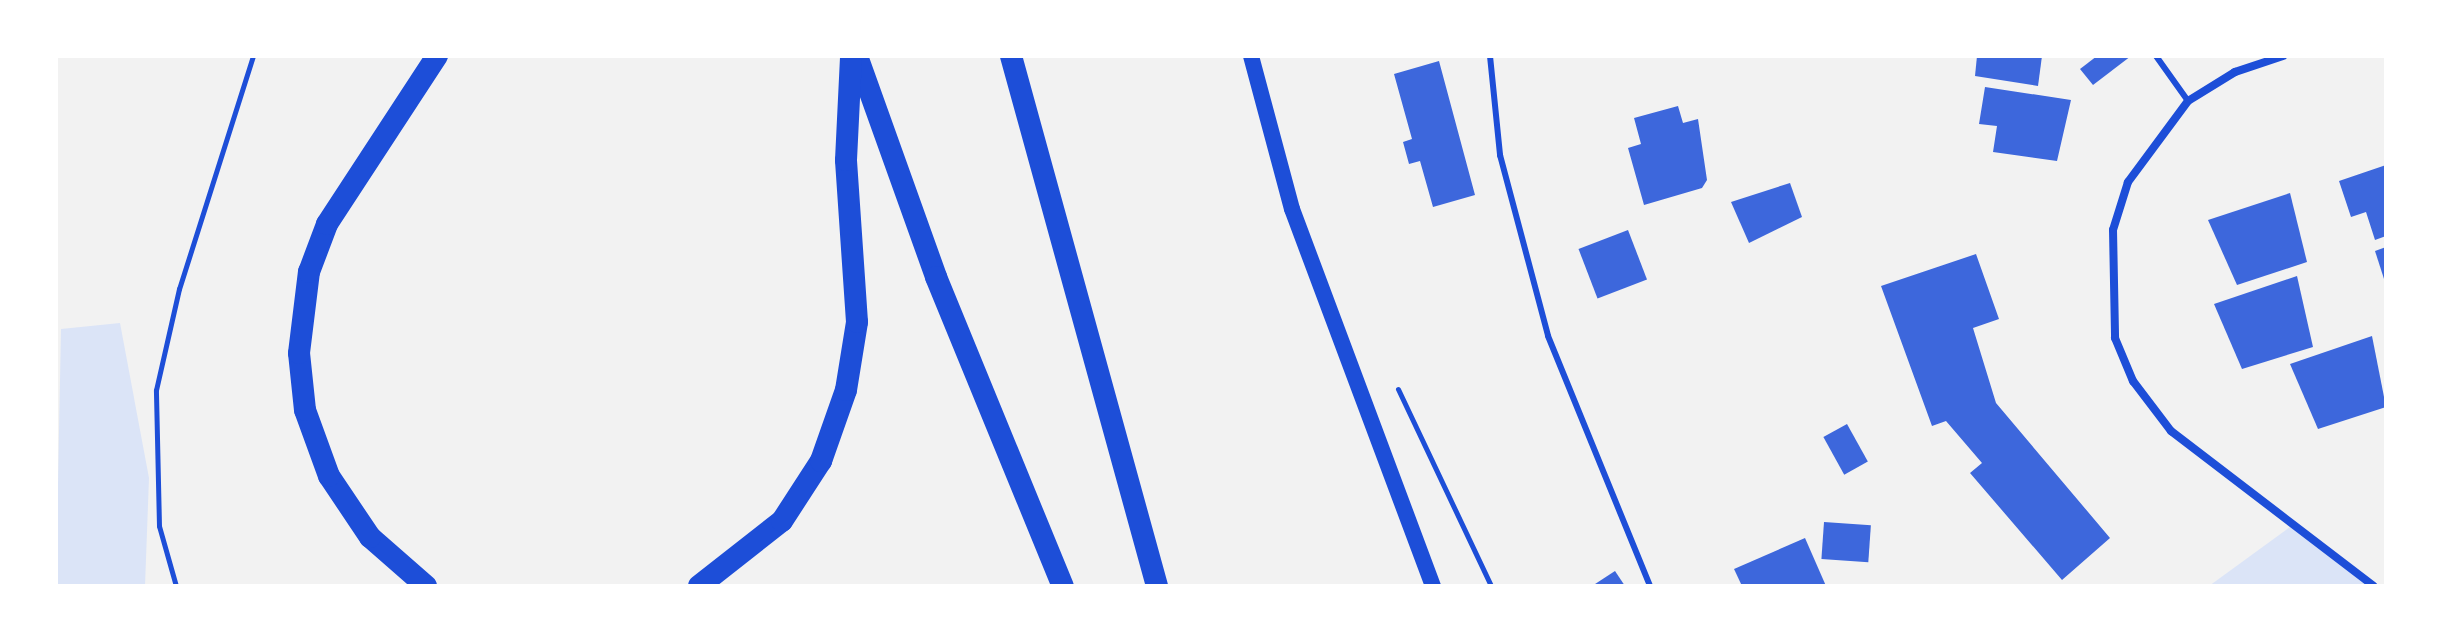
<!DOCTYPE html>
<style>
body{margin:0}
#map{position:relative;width:2442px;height:642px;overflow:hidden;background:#f2f2f2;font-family:Poppins,sans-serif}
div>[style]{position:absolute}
.green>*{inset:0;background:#dbe4f7}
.building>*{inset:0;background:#3d67dc;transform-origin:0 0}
.path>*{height:5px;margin:-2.5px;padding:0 2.5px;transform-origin:2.5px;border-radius:2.5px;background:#1d4ed8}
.service>*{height:6px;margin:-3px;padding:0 3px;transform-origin:3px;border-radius:3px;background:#1d4ed8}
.minor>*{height:8px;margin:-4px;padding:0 4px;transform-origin:4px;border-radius:4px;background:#1d4ed8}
.secondary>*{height:16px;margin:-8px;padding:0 8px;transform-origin:8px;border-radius:8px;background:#1d4ed8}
.trunk>*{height:22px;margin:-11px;padding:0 11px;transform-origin:11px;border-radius:11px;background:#1d4ed8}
span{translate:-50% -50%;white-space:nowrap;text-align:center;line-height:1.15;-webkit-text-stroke:6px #fff;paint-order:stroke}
.frame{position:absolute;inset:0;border:58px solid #fff;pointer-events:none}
</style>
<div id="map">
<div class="green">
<div style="clip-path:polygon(120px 323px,149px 478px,145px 586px,56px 586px,61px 329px)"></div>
<div style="clip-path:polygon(2294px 524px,2371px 586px,2209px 586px)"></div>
</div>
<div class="building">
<div style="clip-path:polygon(1977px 56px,2042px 56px,2038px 86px,1975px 76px)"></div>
<div style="clip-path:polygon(2097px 56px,2131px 56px,2093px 85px,2080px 69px)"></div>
<div style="clip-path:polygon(1439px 61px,1475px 195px,1433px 207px,1420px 161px,1409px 164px,1403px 142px,1412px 139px,1394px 74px)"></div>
<div style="clip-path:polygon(1985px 87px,2071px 100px,2057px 161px,1993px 152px,1997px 126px,1979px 124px)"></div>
<div style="clip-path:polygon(1678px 106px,1683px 123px,1698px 119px,1707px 180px,1702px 188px,1644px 205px,1628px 148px,1641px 144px,1634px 118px)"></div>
<div style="clip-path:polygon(2386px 165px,2386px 236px,2375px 240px,2366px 212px,2351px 217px,2339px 181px)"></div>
<div style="clip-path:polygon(1790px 183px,1802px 217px,1749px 243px,1731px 202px)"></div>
<div style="clip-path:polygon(2290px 193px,2307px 262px,2237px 285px,2208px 220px)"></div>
<div style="left:1628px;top:230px;width:53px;height:53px;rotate:69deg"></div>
<div style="clip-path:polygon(2386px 247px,2386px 282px,2385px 282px,2375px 251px)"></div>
<div style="clip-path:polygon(1976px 254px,1999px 319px,1973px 328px,1996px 403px,2110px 538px,2062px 580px,1970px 473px,1982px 463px,1946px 421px,1932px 426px,1881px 286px)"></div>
<div style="clip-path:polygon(2297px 276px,2313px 347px,2242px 369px,2214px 304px)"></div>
<div style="clip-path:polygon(2372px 336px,2386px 407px,2318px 429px,2290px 364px)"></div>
<div style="left:1847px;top:424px;width:43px;height:27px;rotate:61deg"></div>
<div style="left:1824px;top:522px;width:47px;height:37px;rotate:4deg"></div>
<div style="clip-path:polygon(1805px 538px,1826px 586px,1742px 586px,1734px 569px)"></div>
<div style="clip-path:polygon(1615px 571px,1625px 586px,1592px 586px)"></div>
</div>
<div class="path">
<div style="left:1398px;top:389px;width:218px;rotate:64.7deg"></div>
<div style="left:176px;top:586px;width:62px;rotate:-105.8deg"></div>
<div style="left:159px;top:526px;width:136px;rotate:-91.3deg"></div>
<div style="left:156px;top:390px;width:104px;rotate:-77.2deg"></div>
<div style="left:179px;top:289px;width:244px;rotate:-72.4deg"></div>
</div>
<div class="service">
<div style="left:1490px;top:56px;width:100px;rotate:84.2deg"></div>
<div style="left:1500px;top:155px;width:187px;rotate:75.1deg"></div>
<div style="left:1548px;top:336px;width:270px;rotate:67.8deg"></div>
<div style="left:2156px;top:56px;width:55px;rotate:54.6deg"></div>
</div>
<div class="minor">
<div style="left:2283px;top:56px;width:51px;rotate:161.6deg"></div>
<div style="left:2235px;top:72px;width:55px;rotate:148.3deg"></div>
<div style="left:2188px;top:101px;width:101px;rotate:126.5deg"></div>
<div style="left:2128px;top:182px;width:50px;rotate:107.4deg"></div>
<div style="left:2113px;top:230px;width:108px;rotate:88.9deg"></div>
<div style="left:2115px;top:338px;width:47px;rotate:67.3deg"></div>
<div style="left:2133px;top:381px;width:63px;rotate:52.8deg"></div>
<div style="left:2171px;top:431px;width:255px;rotate:37.4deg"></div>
</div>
<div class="secondary">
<div style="left:1251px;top:56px;width:158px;rotate:75deg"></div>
<div style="left:1292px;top:209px;width:403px;rotate:69.5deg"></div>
</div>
<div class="trunk">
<div style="left:857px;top:56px;width:235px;rotate:70.3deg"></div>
<div style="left:936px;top:277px;width:334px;rotate:67.7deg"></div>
<div style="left:1011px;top:56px;width:550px;rotate:74.6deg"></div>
<div style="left:426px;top:586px;width:74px;rotate:-138.8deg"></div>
<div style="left:370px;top:537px;width:73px;rotate:-123.9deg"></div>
<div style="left:329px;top:476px;width:70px;rotate:-110deg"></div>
<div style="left:305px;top:410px;width:57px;rotate:-96deg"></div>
<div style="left:299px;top:353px;width:82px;rotate:-83deg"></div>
<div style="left:309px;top:272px;width:51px;rotate:-69.4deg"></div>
<div style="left:327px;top:224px;width:201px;rotate:-56.8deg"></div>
<div style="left:699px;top:586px;width:105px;rotate:-38.1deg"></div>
<div style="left:782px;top:521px;width:72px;rotate:-57deg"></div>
<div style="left:821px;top:461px;width:75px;rotate:-70.6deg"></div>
<div style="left:846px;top:390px;width:69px;rotate:-80.8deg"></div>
<div style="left:857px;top:322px;width:162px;rotate:-93.9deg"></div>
<div style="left:846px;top:160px;width:104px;rotate:-87.2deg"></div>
</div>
<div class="frame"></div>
</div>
